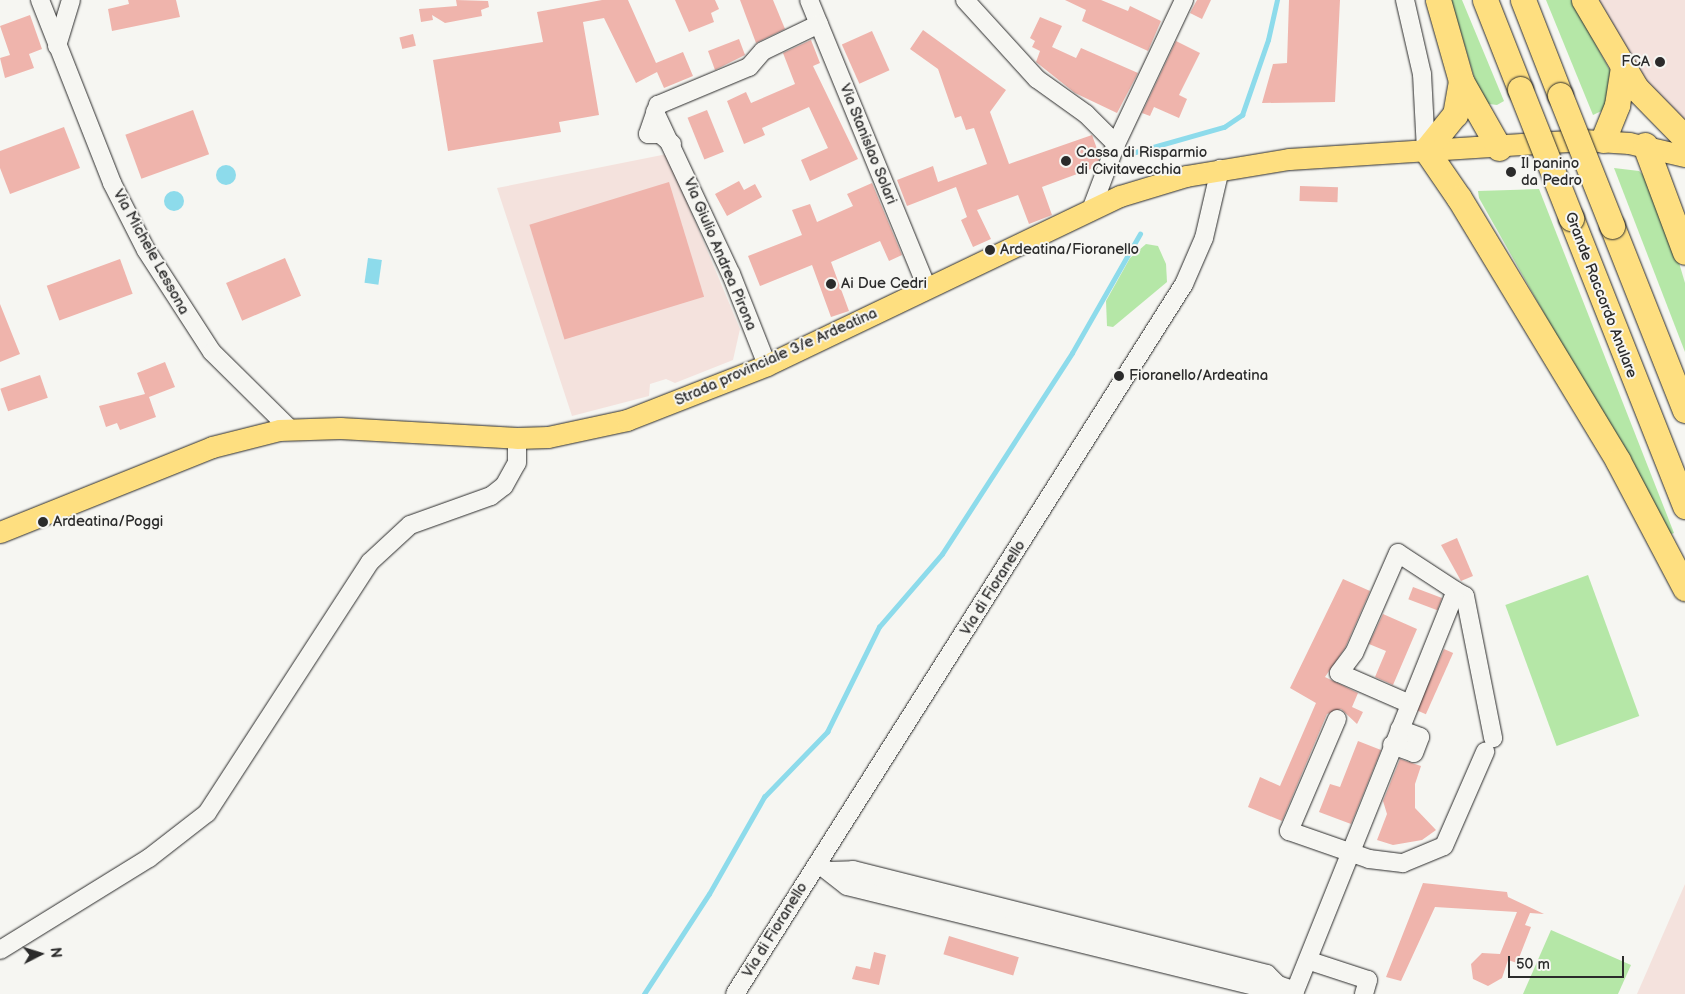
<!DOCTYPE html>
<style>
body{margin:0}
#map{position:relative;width:1685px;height:994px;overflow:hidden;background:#f6f6f2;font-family:"Balsamiq Sans",sans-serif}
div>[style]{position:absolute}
.built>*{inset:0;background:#f4e2dd}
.green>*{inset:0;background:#b5e7a7;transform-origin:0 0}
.water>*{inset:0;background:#8ddbeb;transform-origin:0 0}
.round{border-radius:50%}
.stream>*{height:4.5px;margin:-2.25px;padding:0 2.25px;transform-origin:2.25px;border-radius:2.25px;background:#8ddbeb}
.building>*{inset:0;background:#efb4ac;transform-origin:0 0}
.roads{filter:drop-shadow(0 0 1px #2b2b2b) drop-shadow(0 0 1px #2b2b2b)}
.minor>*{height:18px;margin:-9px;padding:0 9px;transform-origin:9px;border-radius:9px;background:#f6f6f2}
.major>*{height:21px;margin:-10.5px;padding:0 10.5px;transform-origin:10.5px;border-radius:10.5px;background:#fedf80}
.highway>*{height:25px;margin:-12.5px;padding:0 12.5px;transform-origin:12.5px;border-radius:12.5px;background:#fedf80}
.bridges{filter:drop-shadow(0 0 1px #2b2b2b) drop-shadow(0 0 1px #2b2b2b)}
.highway-bridge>*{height:25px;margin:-12.5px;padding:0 12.5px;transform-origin:12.5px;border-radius:12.5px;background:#fedf80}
.dots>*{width:14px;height:14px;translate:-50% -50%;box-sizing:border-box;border:2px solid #f6f6f2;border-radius:50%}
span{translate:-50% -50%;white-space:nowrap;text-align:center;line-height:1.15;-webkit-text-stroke:4px #f6f6f2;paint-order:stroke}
.poi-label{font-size:15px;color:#2b2b2b}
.right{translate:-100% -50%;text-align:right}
.left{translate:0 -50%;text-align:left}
.street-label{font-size:15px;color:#2b2b2b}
.north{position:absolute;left:15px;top:929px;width:50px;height:50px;-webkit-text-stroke:4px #f6f6f2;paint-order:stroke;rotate:85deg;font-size:14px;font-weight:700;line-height:20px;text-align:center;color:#2b2b2b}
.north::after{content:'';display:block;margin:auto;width:18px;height:22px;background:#2b2b2b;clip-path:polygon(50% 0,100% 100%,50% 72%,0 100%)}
.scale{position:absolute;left:1508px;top:956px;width:116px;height:22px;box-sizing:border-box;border:2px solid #2b2b2b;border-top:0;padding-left:6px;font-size:15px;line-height:18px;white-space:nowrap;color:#2b2b2b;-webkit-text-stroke:4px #f6f6f2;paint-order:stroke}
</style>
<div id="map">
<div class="built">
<div style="clip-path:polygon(1599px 0,1685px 0,1685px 125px,1644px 78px)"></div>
<div style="clip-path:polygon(667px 154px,740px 329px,733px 360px,675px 383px,666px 379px,650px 384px,649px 396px,572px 416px,497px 188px)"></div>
<div style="clip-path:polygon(1685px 884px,1685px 994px,1637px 994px)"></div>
</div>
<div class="green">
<div style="clip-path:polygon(1451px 0,1462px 0,1504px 101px,1497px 105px,1482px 103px)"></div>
<div style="clip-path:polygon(1546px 0,1571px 0,1617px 83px,1610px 107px,1593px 115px)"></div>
<div style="clip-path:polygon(1614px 168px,1639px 171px,1657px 188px,1685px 283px,1685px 352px)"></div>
<div style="clip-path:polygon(1539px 189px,1674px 533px,1669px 535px,1479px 198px,1478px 191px)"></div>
<div style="clip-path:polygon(1146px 244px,1158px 246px,1166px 264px,1167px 282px,1113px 327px,1107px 326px,1106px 301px,1130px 258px)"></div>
<div style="left:1588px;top:575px;width:150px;height:88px;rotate:70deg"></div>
<div style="clip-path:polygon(1551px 930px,1631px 965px,1618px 994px,1523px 994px)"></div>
</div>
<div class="water">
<div class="round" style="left:216px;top:165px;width:20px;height:20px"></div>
<div class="round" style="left:164px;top:191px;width:20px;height:20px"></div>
<div style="left:368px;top:258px;width:14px;height:25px;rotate:8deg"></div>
</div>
<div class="stream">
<div style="left:1132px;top:153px;width:96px;rotate:-15.8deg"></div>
<div style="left:1224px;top:127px;width:22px;rotate:-34deg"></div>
<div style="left:1242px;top:115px;width:79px;rotate:-70.9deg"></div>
<div style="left:1268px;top:40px;width:41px;rotate:-77.3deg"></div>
<div style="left:644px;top:994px;width:119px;rotate:-57deg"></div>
<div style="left:709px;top:894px;width:112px;rotate:-60.4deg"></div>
<div style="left:764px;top:797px;width:91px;rotate:-45.9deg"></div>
<div style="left:827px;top:732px;width:117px;rotate:-63.7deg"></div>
<div style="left:879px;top:627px;width:96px;rotate:-49.2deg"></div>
<div style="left:942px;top:554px;width:239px;rotate:-57.1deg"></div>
<div style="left:1072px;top:353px;width:137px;rotate:-60.3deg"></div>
</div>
<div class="building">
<div style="clip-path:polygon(128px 0,176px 0,180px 17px,112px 31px,108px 9px,129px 4px)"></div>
<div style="clip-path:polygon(456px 0,488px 1px,489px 7px,481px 10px,482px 16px,445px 23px,432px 15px,433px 20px,421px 22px,419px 9px,457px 6px)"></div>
<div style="clip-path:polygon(602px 0,628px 0,656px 63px,683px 52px,693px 76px,664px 88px,657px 72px,636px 83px,604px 18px,583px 22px,599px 115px,559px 122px,561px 132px,448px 151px,433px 60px,543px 42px,537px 12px)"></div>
<div style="clip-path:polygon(675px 0,715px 0,719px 9px,711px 13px,714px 22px,689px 32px)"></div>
<div style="clip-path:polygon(740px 0,773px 0,785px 29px,756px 43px)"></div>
<div style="clip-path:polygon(1065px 0,1101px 0,1128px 11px,1130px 6px,1161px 21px,1148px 51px,1082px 21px,1086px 10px)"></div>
<div style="clip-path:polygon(1197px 0,1211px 0,1202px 19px,1190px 13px)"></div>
<div style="clip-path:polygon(1289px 0,1340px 0,1335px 102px,1262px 103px,1273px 64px,1287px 63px)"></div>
<div style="clip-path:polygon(30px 15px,42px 49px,29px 54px,34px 68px,5px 78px,0 58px,10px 55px,0 26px)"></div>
<div style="clip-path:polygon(1040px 17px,1062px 26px,1052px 47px,1076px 58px,1081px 48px,1138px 73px,1117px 113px,1075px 93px,1036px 62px,1040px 51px,1032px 47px,1035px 41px,1030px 38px)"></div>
<div style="clip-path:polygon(923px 30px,1006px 90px,990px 112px,1009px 164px,1092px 135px,1100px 157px,1096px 167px,1042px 187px,1052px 215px,1029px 224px,1018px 195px,977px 210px,991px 239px,973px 247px,961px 220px,967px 217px,956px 187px,907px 206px,897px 180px,933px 166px,938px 182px,987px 164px,974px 128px,966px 130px,961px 116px,955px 118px,938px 69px,910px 49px)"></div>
<div style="left:872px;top:31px;width:43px;height:33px;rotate:66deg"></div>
<div style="left:413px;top:34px;width:12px;height:14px;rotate:76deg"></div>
<div style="clip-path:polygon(739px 39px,745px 55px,715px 70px,708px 51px)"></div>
<div style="clip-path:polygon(811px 40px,820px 63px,813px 66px,858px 159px,810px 181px,801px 160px,828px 148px,809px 107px,762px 128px,765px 135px,744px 144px,727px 101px,746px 92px,751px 103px,795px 84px,783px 53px)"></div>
<div style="clip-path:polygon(1176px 41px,1200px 53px,1179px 95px,1187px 99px,1179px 118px,1154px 107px,1150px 116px,1142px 113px)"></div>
<div style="left:193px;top:110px;width:47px;height:72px;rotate:70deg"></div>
<div style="left:707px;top:110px;width:45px;height:21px;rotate:68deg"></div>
<div style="clip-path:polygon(64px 127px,80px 168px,10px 194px,0 168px,0 151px)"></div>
<div style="clip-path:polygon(739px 181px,744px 190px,755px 184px,762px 197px,727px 216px,715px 194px)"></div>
<div style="left:669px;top:182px;width:120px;height:146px;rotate:73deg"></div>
<div style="clip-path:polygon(872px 183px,902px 255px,889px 261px,880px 241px,831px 262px,849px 311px,831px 317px,812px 265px,760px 286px,748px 256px,802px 235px,792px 210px,810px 204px,817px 222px,853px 206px,847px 194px)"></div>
<div style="left:1300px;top:186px;width:38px;height:15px;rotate:2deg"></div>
<div style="left:285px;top:258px;width:41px;height:64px;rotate:67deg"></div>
<div style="left:120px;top:259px;width:37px;height:78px;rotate:70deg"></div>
<div style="clip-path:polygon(0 304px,20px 354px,0 362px)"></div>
<div style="clip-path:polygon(165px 362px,175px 387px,149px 397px,156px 417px,120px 430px,117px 423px,106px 427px,99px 406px,145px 394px,137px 373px)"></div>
<div style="left:40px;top:375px;width:24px;height:42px;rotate:71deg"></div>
<div style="clip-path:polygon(1457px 538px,1473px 576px,1461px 581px,1441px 545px)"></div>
<div style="clip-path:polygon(1343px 579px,1370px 591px,1345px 648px,1325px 677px,1358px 693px,1352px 707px,1363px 712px,1357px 724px,1341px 709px,1327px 714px,1282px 821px,1248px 807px,1260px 777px,1280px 786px,1316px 703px,1290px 688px)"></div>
<div style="left:1413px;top:587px;width:31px;height:13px;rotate:21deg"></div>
<div style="clip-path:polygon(1383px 614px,1417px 629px,1393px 685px,1375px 677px,1386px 651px,1369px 644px)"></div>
<div style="left:1444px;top:649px;width:10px;height:67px;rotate:24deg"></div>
<div style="clip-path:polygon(1358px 741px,1381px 750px,1351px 824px,1319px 812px,1330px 784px,1340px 787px)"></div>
<div style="clip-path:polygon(1400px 759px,1421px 766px,1415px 784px,1415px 808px,1436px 830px,1422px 840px,1393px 845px,1377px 840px,1387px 814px,1383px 801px)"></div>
<div style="clip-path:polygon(1423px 883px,1507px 892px,1508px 897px,1544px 914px,1530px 913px,1525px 925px,1531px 927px,1517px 963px,1508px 960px,1502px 978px,1488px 986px,1473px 979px,1471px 964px,1482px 953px,1500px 954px,1517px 912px,1435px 907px,1401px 981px,1386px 977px)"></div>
<div style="left:949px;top:936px;width:73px;height:19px;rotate:17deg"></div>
<div style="clip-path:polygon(874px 952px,886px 955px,879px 985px,852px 979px,856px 966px,870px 969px)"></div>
</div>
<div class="roads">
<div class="minor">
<div style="left:40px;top:0;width:197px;rotate:68.5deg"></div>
<div style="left:112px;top:183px;width:75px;rotate:63.1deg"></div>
<div style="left:146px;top:250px;width:121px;rotate:57.1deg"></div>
<div style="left:212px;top:352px;width:110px;rotate:44.6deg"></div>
<div style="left:809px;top:0;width:311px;rotate:67.7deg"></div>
<div style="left:965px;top:0;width:107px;rotate:47.7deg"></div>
<div style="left:1037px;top:79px;width:60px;rotate:35.5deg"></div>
<div style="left:1086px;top:114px;width:42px;rotate:45deg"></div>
<div style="left:1405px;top:0;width:76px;rotate:77.1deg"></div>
<div style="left:1422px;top:74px;width:76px;rotate:87deg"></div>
<div style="left:57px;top:46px;width:48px;rotate:-73.1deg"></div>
<div style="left:655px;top:112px;width:179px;rotate:64.9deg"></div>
<div style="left:731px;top:274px;width:98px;rotate:68.4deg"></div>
<div style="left:672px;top:144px;width:16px;rotate:-140deg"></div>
<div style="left:660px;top:134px;width:12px;rotate:180deg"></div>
<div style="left:648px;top:134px;width:31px;rotate:-71deg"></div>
<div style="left:658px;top:105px;width:99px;rotate:-22.7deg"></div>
<div style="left:749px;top:67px;width:21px;rotate:-49deg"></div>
<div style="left:763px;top:51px;width:62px;rotate:-25.7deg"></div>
<div style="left:1091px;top:210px;width:71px;rotate:-69.3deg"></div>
<div style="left:1116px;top:144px;width:159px;rotate:-64.7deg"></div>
<div style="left:1456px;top:591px;width:10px;rotate:29deg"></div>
<div style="left:1465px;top:596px;width:145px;rotate:78.8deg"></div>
<div style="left:1337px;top:719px;width:122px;rotate:113.2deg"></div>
<div style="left:1289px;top:831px;width:85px;rotate:19.3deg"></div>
<div style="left:1369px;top:859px;width:34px;rotate:7deg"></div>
<div style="left:1403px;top:863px;width:44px;rotate:-22.5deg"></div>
<div style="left:1444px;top:846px;width:103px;rotate:-66.4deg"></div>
<div style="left:1392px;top:745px;width:23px;rotate:20deg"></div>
<div style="left:1414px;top:753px;width:17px;rotate:-69deg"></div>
<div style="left:1420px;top:737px;width:22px;rotate:-159deg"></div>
<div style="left:820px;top:865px;width:34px;rotate:38deg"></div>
<div style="left:847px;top:886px;width:431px;rotate:13.8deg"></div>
<div style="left:1265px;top:989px;width:14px;rotate:-17deg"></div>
<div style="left:829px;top:871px;width:24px;rotate:-2deg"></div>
<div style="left:853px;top:870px;width:427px;rotate:14.1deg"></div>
<div style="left:1267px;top:974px;width:16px;rotate:45deg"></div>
<div style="left:1278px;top:985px;width:18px;rotate:19deg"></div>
<div style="left:1295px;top:991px;width:431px;rotate:-68.1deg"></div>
<div style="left:1456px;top:591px;width:69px;rotate:-146.8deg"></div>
<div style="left:1398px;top:553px;width:109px;rotate:113.7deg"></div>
<div style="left:1354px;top:653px;width:25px;rotate:127deg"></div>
<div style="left:1339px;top:673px;width:75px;rotate:23.5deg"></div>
<div style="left:0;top:950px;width:175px;rotate:-31.7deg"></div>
<div style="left:149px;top:858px;width:73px;rotate:-37.8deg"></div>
<div style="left:207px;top:813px;width:299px;rotate:-57deg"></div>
<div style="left:370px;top:562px;width:54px;rotate:-42.8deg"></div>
<div style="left:410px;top:525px;width:86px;rotate:-19.7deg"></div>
<div style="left:491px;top:496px;width:16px;rotate:-38deg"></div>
<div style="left:504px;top:486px;width:26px;rotate:-61deg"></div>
<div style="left:517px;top:463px;width:25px;rotate:-90deg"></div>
<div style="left:1310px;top:961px;width:61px;rotate:18.1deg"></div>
<div style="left:1368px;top:980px;width:15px;rotate:106deg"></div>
<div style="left:735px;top:994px;width:840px;rotate:-57.69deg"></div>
<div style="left:1184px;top:284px;width:50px;rotate:-66.5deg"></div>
<div style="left:1204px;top:238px;width:71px;rotate:-76.9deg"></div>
</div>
<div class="major">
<div style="left:0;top:532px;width:228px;rotate:-21.8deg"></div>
<div style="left:212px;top:447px;width:69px;rotate:-14.2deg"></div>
<div style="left:279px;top:430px;width:61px;rotate:-1.9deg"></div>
<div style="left:340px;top:428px;width:177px;rotate:3.2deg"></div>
<div style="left:517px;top:438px;width:31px;rotate:-2deg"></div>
<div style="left:548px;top:437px;width:81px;rotate:-12.1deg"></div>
<div style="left:627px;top:420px;width:150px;rotate:-21.4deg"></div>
<div style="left:767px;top:365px;width:391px;rotate:-25.6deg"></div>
<div style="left:1120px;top:196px;width:69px;rotate:-16.9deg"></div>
<div style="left:1186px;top:176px;width:104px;rotate:-9.4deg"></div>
<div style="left:1289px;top:159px;width:295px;rotate:-3.7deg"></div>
<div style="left:1583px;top:140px;width:46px;rotate:3.7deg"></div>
<div style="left:1629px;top:143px;width:57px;rotate:13.1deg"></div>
</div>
<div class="highway">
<div style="left:1438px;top:0;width:84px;rotate:74.1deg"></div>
<div style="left:1461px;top:81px;width:77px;rotate:60.4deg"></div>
<div style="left:1485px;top:0;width:96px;rotate:68.5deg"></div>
<div style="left:1523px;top:0;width:102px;rotate:68.7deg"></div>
<div style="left:1584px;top:0;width:102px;rotate:59.4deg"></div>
<div style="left:1636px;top:88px;width:70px;rotate:45.6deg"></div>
<div style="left:1461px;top:81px;width:34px;rotate:100deg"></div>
<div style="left:1455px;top:114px;width:46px;rotate:128.9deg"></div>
<div style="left:1426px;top:150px;width:58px;rotate:55.5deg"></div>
<div style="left:1459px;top:198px;width:307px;rotate:58.8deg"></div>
<div style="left:1618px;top:461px;width:144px;rotate:62.2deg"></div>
<div style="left:1603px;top:140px;width:38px;rotate:-68deg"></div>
<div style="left:1617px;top:105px;width:38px;rotate:-81deg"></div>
<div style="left:1645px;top:145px;width:114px;rotate:69.5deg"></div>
<div style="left:1571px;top:218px;width:310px;rotate:68.4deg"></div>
<div style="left:1612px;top:226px;width:198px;rotate:68.4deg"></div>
</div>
</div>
<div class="bridges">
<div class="highway-bridge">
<div style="left:1520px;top:89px;width:139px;rotate:68.4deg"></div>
<div style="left:1560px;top:95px;width:141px;rotate:68.3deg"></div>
</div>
</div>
<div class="dots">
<div style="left:1660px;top:62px;background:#2b2b2b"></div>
<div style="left:1066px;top:161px;background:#2b2b2b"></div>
<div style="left:1511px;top:172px;background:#2b2b2b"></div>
<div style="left:990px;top:250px;background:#2b2b2b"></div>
<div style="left:831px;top:284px;background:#2b2b2b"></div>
<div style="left:1119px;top:376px;background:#2b2b2b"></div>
<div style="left:43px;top:522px;background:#2b2b2b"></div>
</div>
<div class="poi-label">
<span class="right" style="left:1650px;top:62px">FCA</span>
<span class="left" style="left:1076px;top:161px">Cassa di Risparmio<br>di Civitavecchia</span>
<span class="left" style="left:1521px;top:172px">Il panino<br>da Pedro</span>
<span class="left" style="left:1000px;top:250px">Ardeatina/Fioranello</span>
<span class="left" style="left:841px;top:284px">Ai Due Cedri</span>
<span class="left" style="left:1129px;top:376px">Fioranello/Ardeatina</span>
<span class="left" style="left:53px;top:522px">Ardeatina/Poggi</span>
</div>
<div class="street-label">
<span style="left:868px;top:144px;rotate:68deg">Via Stanislao Solari</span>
<span style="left:151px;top:252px;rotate:61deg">Via Michele Lessona</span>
<span style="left:720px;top:254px;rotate:67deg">Via Giulio Andrea Pirona</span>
<span style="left:1601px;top:295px;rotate:69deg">Grande Raccordo Anulare</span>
<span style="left:776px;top:357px;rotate:-24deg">Strada provinciale 3/e Ardeatina</span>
<span style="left:993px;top:588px;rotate:-58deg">Via di Fioranello</span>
<span style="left:775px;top:930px;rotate:-58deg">Via di Fioranello</span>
</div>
<div class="north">N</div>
<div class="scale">50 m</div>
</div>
